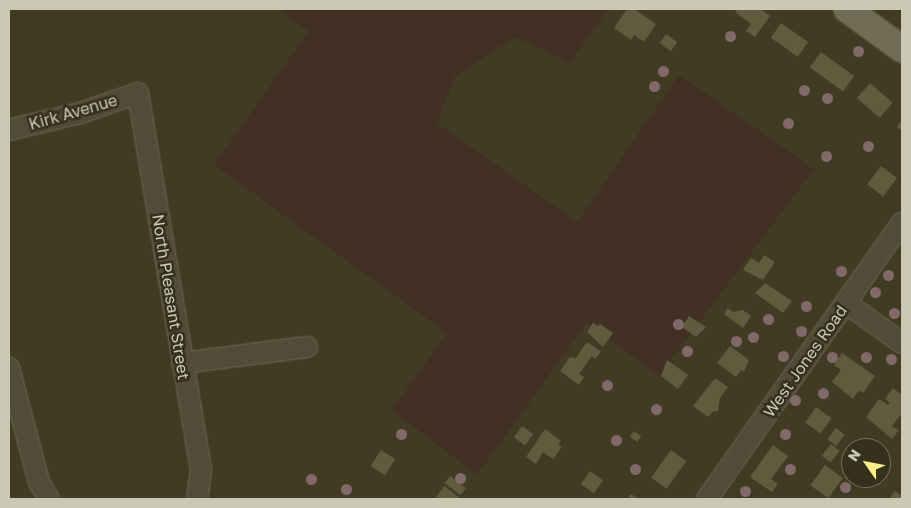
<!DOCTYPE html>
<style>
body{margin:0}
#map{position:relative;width:911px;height:508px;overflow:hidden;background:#413b23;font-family:"Golos Text",sans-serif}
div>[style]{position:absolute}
.green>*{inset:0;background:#423025}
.building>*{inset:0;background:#605b3f;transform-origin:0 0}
.roads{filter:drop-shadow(0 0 1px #6e6a55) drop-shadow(0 0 1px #6e6a55)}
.minor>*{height:20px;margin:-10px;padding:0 10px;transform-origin:10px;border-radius:10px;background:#504c38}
.major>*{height:26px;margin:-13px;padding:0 13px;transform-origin:13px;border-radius:13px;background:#716c55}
.trees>*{width:11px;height:11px;margin:-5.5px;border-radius:50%;background:#81696a}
span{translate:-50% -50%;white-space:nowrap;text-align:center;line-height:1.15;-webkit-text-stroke:5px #36311c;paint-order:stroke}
.street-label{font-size:16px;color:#cbc8b4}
.frame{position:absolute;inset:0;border:10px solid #cbc8b4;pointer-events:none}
.north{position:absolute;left:841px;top:438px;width:50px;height:50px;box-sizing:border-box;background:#36311c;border:1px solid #726d59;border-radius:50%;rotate:303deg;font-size:14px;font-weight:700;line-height:20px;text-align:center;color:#cbc8b4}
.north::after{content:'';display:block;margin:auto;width:18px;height:22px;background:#feee86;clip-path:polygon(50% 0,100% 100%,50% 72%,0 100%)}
</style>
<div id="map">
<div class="green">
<div style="clip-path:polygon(278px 9px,608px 9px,570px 63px,516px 37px,455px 76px,437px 123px,577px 222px,679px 75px,814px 169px,659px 376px,587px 322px,477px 475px,392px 410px,447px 333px,214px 165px,309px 31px)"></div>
</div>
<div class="building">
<div style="clip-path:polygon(627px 9px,634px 9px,656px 24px,644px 42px,634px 35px,631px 40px,614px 28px)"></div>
<div style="clip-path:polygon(738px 9px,761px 9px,770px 16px,755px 37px,746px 31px,751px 24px,735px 12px)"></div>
<div style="left:781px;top:23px;width:33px;height:18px;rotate:35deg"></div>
<div style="left:666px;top:34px;width:14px;height:11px;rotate:36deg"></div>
<div style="left:821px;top:52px;width:41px;height:19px;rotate:36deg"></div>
<div style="left:870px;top:83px;width:30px;height:20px;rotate:41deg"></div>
<div style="clip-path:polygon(902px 119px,902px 131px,897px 127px)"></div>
<div style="left:881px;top:166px;width:20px;height:23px;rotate:37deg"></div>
<div style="clip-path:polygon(764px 255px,775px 262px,763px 280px,743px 270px,751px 258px,759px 263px)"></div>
<div style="clip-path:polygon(765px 283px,792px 301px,783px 313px,755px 293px)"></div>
<div style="clip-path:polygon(728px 308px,733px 312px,743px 310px,751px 316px,743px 328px,724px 314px)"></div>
<div style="clip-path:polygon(689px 316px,706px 327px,696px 337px,682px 327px)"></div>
<div style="clip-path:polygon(593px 323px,598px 326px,600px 324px,613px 333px,603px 347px,587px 332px)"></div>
<div style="clip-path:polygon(587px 342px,601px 351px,595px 359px,592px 356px,579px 374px,584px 377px,579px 385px,560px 371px,570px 357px,576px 358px)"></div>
<div style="clip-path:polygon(730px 346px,749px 360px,744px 372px,741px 370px,736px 377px,717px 363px)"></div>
<div style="clip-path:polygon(842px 353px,875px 376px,863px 393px,859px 390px,853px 399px,832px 382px,841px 370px,834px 365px)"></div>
<div style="clip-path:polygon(667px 360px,688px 375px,678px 389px,661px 376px)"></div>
<div style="clip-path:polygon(715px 378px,728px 387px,720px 398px,718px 411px,712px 412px,708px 417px,693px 406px)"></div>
<div style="clip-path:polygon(893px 388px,902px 395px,902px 413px,892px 426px,899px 430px,892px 439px,866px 417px,879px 399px,888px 405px,890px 403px,885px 399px)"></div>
<div style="left:816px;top:407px;width:19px;height:19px;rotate:35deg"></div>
<div style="left:522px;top:426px;width:14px;height:14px;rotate:36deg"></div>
<div style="left:836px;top:428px;width:11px;height:14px;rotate:38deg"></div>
<div style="clip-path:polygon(545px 429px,561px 441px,558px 445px,562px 447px,553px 459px,543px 452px,536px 464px,526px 457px)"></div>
<div style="left:634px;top:431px;width:9px;height:7px;rotate:36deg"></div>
<div style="left:831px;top:444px;width:11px;height:15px;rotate:38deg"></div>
<div style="clip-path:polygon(773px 445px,788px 456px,771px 479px,778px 484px,772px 492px,750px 477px)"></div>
<div style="left:381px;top:450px;width:17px;height:19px;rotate:33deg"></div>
<div style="left:671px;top:450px;width:19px;height:34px;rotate:36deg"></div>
<div style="left:825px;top:465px;width:22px;height:25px;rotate:36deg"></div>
<div style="left:590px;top:471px;width:16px;height:16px;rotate:35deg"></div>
<div style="left:450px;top:476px;width:20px;height:9px;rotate:37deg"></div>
<div style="clip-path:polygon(866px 478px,878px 478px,873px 485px)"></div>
<div style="clip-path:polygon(444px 486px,460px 498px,459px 499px,435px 499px)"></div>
<div style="clip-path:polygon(895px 491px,902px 496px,902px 499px,889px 499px)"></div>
<div style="clip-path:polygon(631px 494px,637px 498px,636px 499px,627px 499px)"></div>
</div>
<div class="roads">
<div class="minor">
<div style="left:9px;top:130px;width:73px;rotate:-13.5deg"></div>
<div style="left:80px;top:113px;width:61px;rotate:-19deg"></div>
<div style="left:138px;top:93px;width:383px;rotate:80.5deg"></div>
<div style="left:201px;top:471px;width:28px;rotate:98deg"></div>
<div style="left:846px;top:303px;width:69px;rotate:35.5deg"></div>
<div style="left:182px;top:363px;width:126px;rotate:-7.3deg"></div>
<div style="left:9px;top:368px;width:118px;rotate:75.3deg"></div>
<div style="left:39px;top:482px;width:20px;rotate:60deg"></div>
<div style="left:707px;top:499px;width:338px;rotate:-54.8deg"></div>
</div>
<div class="major">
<div style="left:847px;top:9px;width:68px;rotate:36deg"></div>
</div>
</div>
<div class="trees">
<div style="left:730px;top:36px"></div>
<div style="left:858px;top:51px"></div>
<div style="left:663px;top:71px"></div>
<div style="left:654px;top:86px"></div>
<div style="left:804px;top:90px"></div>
<div style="left:827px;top:98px"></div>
<div style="left:788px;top:123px"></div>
<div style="left:868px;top:146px"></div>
<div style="left:826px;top:156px"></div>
<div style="left:841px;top:271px"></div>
<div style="left:888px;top:275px"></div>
<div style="left:875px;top:292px"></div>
<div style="left:806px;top:306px"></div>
<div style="left:894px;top:313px"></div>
<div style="left:768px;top:319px"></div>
<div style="left:678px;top:324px"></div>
<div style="left:801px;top:331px"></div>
<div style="left:753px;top:337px"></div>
<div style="left:736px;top:341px"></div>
<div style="left:687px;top:351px"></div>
<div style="left:783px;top:356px"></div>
<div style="left:832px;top:357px"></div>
<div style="left:866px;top:357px"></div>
<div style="left:891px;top:359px"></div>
<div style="left:607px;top:385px"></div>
<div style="left:823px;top:393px"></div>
<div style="left:795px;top:400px"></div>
<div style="left:656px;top:409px"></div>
<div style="left:401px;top:434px"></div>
<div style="left:785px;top:434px"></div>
<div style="left:616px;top:440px"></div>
<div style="left:635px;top:469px"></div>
<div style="left:790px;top:469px"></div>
<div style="left:460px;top:478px"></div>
<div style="left:311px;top:479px"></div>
<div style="left:845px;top:487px"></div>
<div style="left:346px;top:489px"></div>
<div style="left:745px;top:491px"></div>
</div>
<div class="street-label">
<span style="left:73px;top:112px;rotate:-16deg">Kirk Avenue</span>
<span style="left:171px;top:297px;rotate:81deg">North Pleasant Street</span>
<span style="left:805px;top:361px;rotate:-55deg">West Jones Road</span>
</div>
<div class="frame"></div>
<div class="north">N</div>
</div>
